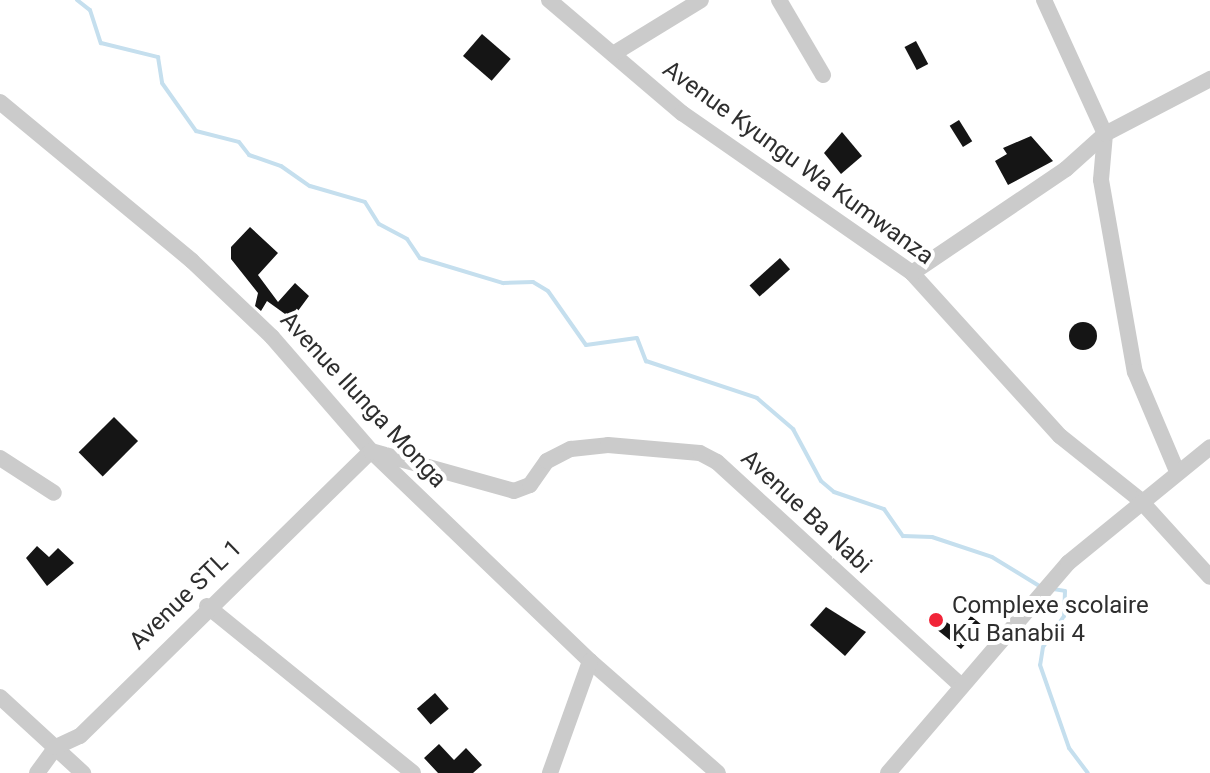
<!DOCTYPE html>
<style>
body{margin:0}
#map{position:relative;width:1210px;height:773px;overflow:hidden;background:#fff;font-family:Roboto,sans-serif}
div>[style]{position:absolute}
.stream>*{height:4px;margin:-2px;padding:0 2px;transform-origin:2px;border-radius:2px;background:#c5dfee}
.building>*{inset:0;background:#151515;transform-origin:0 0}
.round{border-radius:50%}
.minor>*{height:16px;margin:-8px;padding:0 8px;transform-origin:8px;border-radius:8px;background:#cbcbcb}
.dots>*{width:22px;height:22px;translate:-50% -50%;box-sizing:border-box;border:4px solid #fff;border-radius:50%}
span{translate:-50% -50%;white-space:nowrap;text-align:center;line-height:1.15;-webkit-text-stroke:8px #fff;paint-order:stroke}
.street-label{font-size:24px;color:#2e2e2e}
.poi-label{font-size:24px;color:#2e2e2e}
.left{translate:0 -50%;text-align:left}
</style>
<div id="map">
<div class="stream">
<div style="left:77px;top:0;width:16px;rotate:38deg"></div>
<div style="left:90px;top:10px;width:35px;rotate:72deg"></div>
<div style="left:101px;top:43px;width:59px;rotate:13.8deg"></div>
<div style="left:158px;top:57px;width:26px;rotate:81deg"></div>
<div style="left:162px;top:83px;width:59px;rotate:54.7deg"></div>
<div style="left:196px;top:131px;width:44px;rotate:14.3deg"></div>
<div style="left:239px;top:142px;width:16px;rotate:52deg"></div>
<div style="left:249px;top:155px;width:34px;rotate:19deg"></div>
<div style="left:281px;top:166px;width:35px;rotate:35deg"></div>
<div style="left:310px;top:186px;width:57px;rotate:16.2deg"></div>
<div style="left:365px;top:202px;width:26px;rotate:58deg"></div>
<div style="left:379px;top:224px;width:32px;rotate:28deg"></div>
<div style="left:407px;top:239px;width:23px;rotate:56deg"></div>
<div style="left:420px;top:258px;width:87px;rotate:16.8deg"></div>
<div style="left:503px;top:283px;width:30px;rotate:-2deg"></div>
<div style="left:533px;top:282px;width:17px;rotate:31deg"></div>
<div style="left:548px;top:291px;width:66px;rotate:54.9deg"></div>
<div style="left:586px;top:345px;width:51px;rotate:-7.8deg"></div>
<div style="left:637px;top:338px;width:25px;rotate:69deg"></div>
<div style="left:646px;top:361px;width:117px;rotate:18.4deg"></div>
<div style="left:757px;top:398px;width:48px;rotate:40.7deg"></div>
<div style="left:793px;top:429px;width:59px;rotate:61.7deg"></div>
<div style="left:821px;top:481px;width:17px;rotate:40deg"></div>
<div style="left:834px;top:492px;width:53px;rotate:18.8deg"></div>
<div style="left:884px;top:509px;width:33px;rotate:55deg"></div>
<div style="left:903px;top:536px;width:29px;rotate:2deg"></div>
<div style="left:932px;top:537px;width:63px;rotate:18.4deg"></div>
<div style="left:992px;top:557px;width:57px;rotate:31.5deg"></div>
<div style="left:1053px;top:589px;width:12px;rotate:9deg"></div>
<div style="left:1065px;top:591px;width:25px;rotate:92deg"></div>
<div style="left:1064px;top:616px;width:37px;rotate:124deg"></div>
<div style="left:1043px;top:647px;width:18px;rotate:99deg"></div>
<div style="left:1040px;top:665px;width:88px;rotate:70.7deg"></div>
<div style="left:1069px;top:748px;width:31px;rotate:53deg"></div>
</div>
<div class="building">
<div style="left:482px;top:34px;width:38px;height:29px;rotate:41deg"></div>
<div style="left:916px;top:41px;width:26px;height:13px;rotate:62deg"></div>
<div style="left:959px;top:120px;width:25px;height:11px;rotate:58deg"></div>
<div style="clip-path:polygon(842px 132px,862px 156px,841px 174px,824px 153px)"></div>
<div style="clip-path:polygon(1031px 136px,1053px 161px,1008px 185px,995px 161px,1007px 154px,1003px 148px)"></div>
<div style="clip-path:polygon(250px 227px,278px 253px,258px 275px,278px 302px,295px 283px,309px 296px,292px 319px,267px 301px,261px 311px,255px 306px,258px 293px,231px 259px,231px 247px)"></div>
<div style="left:780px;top:258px;width:15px;height:41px;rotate:48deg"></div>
<div class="round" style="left:1069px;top:322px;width:28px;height:28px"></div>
<div style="left:114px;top:417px;width:34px;height:50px;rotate:45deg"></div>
<div style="clip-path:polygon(37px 546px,49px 557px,58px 548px,74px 563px,47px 586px,26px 558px)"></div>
<div style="clip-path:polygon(826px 607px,866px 632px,845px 656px,810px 625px)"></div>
<div style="clip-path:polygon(931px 611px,959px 631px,971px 616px,982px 625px,961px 649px,925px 620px)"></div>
<div style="left:435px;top:693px;width:21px;height:24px;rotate:49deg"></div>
<div style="clip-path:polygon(439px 744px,454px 760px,466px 748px,482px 765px,473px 773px,438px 773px,424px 758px)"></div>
</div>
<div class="minor">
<div style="left:549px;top:0;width:175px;rotate:40.4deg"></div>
<div style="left:682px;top:113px;width:280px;rotate:34.8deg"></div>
<div style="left:912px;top:273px;width:220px;rotate:47.8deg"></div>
<div style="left:1060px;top:436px;width:101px;rotate:38.6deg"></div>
<div style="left:1139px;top:499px;width:105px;rotate:47.7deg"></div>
<div style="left:779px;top:0;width:87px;rotate:59.6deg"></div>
<div style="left:1044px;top:0;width:147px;rotate:65.5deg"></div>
<div style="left:1105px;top:134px;width:46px;rotate:95deg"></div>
<div style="left:1101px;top:180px;width:195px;rotate:80deg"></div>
<div style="left:1135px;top:372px;width:105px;rotate:67.1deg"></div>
<div style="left:613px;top:54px;width:103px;rotate:-31.5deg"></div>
<div style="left:0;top:102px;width:249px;rotate:39.6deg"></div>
<div style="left:192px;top:261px;width:110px;rotate:43.5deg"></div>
<div style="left:272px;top:337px;width:151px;rotate:49deg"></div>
<div style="left:371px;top:451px;width:303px;rotate:43.8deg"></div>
<div style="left:590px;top:661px;width:170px;rotate:41.2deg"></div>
<div style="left:912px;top:273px;width:186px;rotate:-34deg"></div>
<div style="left:1066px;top:169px;width:52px;rotate:-41.9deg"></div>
<div style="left:1105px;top:134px;width:119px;rotate:-27.6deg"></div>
<div style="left:0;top:458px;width:64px;rotate:32.9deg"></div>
<div style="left:207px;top:606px;width:265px;rotate:39deg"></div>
<div style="left:0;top:697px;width:113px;rotate:42.5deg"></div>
<div style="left:37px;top:773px;width:32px;rotate:-54deg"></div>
<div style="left:56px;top:747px;width:26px;rotate:-25deg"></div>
<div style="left:80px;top:736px;width:407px;rotate:-44.4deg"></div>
<div style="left:371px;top:451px;width:148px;rotate:15.6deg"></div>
<div style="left:514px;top:491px;width:17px;rotate:-21deg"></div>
<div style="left:530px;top:485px;width:29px;rotate:-55deg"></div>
<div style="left:547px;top:461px;width:27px;rotate:-27deg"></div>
<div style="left:571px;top:449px;width:37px;rotate:-6deg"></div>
<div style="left:608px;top:445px;width:92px;rotate:5deg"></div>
<div style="left:700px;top:453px;width:19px;rotate:28deg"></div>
<div style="left:717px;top:462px;width:328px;rotate:42.5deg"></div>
<div style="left:550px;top:773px;width:119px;rotate:-70.3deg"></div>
<div style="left:888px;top:773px;width:277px;rotate:-49.4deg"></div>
<div style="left:1068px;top:563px;width:183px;rotate:-39.2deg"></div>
</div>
<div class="dots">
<div style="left:936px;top:620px;background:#f12438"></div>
</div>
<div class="street-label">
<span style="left:798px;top:163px;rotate:36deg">Avenue Kyungu Wa Kumwanza</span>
<span style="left:363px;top:400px;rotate:47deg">Avenue Ilunga Monga</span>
<span style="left:806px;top:512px;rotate:43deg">Avenue Ba Nabi</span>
<span style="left:186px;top:595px;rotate:-44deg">Avenue STL 1</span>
</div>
<div class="poi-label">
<span class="left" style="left:952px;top:620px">Complexe scolaire<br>Ku Banabii 4</span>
</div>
</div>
